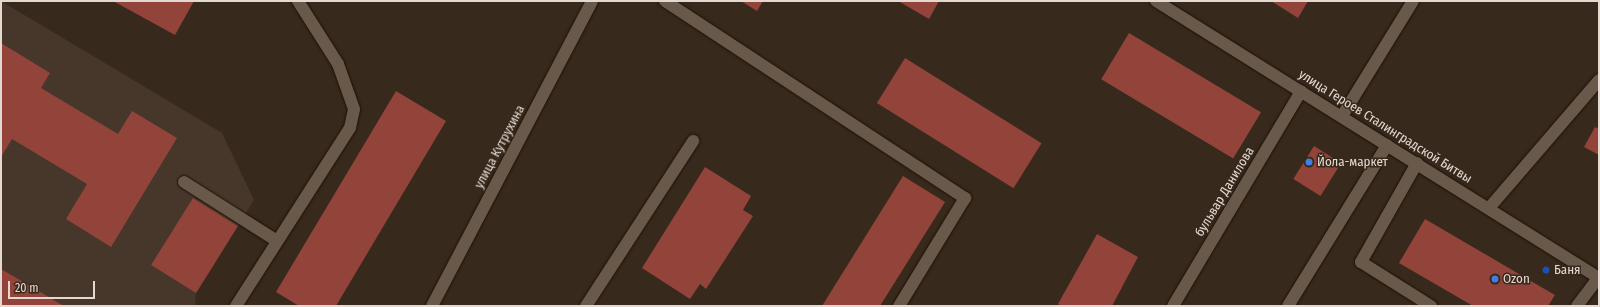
<!DOCTYPE html>
<meta charset="utf-8">
<style>
body{margin:0}
#map{position:relative;width:1600px;height:307px;overflow:hidden;background:#37291c;font-family:"Fira Sans Condensed",sans-serif}
div>[style]{position:absolute}
.industrial>*{inset:0;background:#47372b}
.building>*{inset:0;background:#92433a;transform-origin:0 0}
.roads{filter:drop-shadow(0 0 1px #1e1106) drop-shadow(0 0 1px #1e1106)}
.service>*{height:12px;margin:-6px;padding:0 6px;transform-origin:6px;border-radius:6px;background:#69594b}
.minor>*{height:12px;margin:-6px;padding:0 6px;transform-origin:6px;border-radius:6px;background:#69594b}
.tertiary>*{height:12px;margin:-6px;padding:0 6px;transform-origin:6px;border-radius:6px;background:#69594b}
.dots>*{width:11px;height:11px;translate:-50% -50%;box-sizing:border-box;border:2px solid #37291c;border-radius:50%}
span{translate:-50% -50%;white-space:nowrap;text-align:center;line-height:1.15;-webkit-text-stroke:3px #37291c;paint-order:stroke}
.street-label{font-size:13px;color:#e3d9d1}
.poi-label{font-size:13px;color:#e3d9d1}
.left{translate:0 -50%;text-align:left}
.frame{position:absolute;inset:0;border:2px solid #e3d9d1;pointer-events:none}
.scale{position:absolute;left:8px;top:281px;width:87px;height:18px;box-sizing:border-box;border:2px solid #e3d9d1;border-top:0;padding-left:5px;font-size:12px;line-height:14px;white-space:nowrap;color:#e3d9d1;-webkit-text-stroke:3px #37291c;paint-order:stroke}
</style>
<div id="map">
<div class="industrial">
<div style="clip-path:polygon(1px 1px,222px 133px,254px 200px,196px 293px,195px 306px,1px 306px)"></div>
</div>
<div class="building">
<div style="clip-path:polygon(113px 1px,194px 1px,175px 35px)"></div>
<div style="clip-path:polygon(741px 1px,763px 1px,757px 11px)"></div>
<div style="clip-path:polygon(898px 1px,939px 1px,929px 19px)"></div>
<div style="clip-path:polygon(1271px 1px,1308px 1px,1298px 18px)"></div>
<div style="left:1129px;top:33px;width:154px;height:54px;rotate:31deg"></div>
<div style="clip-path:polygon(1px 43px,50px 73px,41px 88px,118px 134px,132px 111px,177px 138px,111px 247px,66px 219px,87px 184px,12px 139px,1px 157px)"></div>
<div style="left:905px;top:58px;width:161px;height:53px;rotate:32deg"></div>
<div style="clip-path:polygon(396px 91px,446px 121px,336px 306px,299px 306px,276px 292px)"></div>
<div style="clip-path:polygon(1595px 127px,1599px 129px,1599px 155px,1584px 147px)"></div>
<div style="left:1314px;top:146px;width:32px;height:39px;rotate:32deg"></div>
<div style="clip-path:polygon(705px 167px,751px 196px,743px 210px,753px 216px,706px 289px,700px 284px,690px 299px,642px 268px)"></div>
<div style="clip-path:polygon(903px 176px,945px 202px,880px 306px,822px 306px)"></div>
<div style="left:193px;top:198px;width:53px;height:79px;rotate:32deg"></div>
<div style="clip-path:polygon(1425px 219px,1555px 295px,1548px 306px,1473px 306px,1399px 263px)"></div>
<div style="clip-path:polygon(1097px 234px,1138px 257px,1112px 306px,1062px 306px,1058px 304px)"></div>
<div style="clip-path:polygon(1px 269px,64px 306px,1px 306px)"></div>
</div>
<div class="roads">
<div class="service">
<div style="left:665px;top:1px;width:359px;rotate:33.3deg"></div>
<div style="left:965px;top:198px;width:127px;rotate:121.4deg"></div>
<div style="left:1417px;top:163px;width:114px;rotate:119.5deg"></div>
<div style="left:1361px;top:262px;width:83px;rotate:32.2deg"></div>
<div style="left:184px;top:182px;width:110px;rotate:32.4deg"></div>
<div style="left:1489px;top:208px;width:169px;rotate:-49.3deg"></div>
<div style="left:236px;top:306px;width:211px;rotate:-57.4deg"></div>
<div style="left:350px;top:128px;width:19px;rotate:-78deg"></div>
<div style="left:354px;top:109px;width:48px;rotate:-109.6deg"></div>
<div style="left:338px;top:64px;width:75px;rotate:-122.4deg"></div>
<div style="left:586px;top:306px;width:197px;rotate:-57deg"></div>
<div style="left:1577px;top:306px;width:35px;rotate:-53deg"></div>
</div>
<div class="minor">
<div style="left:1342px;top:116px;width:135px;rotate:-58.3deg"></div>
<div style="left:432px;top:306px;width:344px;rotate:-62.3deg"></div>
<div style="left:1173px;top:306px;width:250px;rotate:-59.2deg"></div>
<div style="left:1288px;top:306px;width:189px;rotate:-58.4deg"></div>
</div>
<div class="tertiary">
<div style="left:1156px;top:1px;width:522px;rotate:32.02deg"></div>
</div>
</div>
<div class="dots">
<div style="left:1309px;top:162px;background:#3f7fe0"></div>
<div style="left:1546px;top:270px;background:#1a4fb4"></div>
<div style="left:1495px;top:279px;background:#3f7fe0"></div>
</div>
<div class="street-label">
<span style="left:1385px;top:127px;rotate:32deg">улица Героев Сталинградской Битвы</span>
<span style="left:500px;top:147px;rotate:-62deg">улица Кутрухина</span>
<span style="left:1225px;top:192px;rotate:-59deg">бульвар Данилова</span>
</div>
<div class="poi-label">
<span class="left" style="left:1317px;top:162px">Йола-маркет</span>
<span class="left" style="left:1554px;top:270px">Баня</span>
<span class="left" style="left:1503px;top:279px">Ozon</span>
</div>
<div class="frame"></div>
<div class="scale">20 m</div>
</div>
